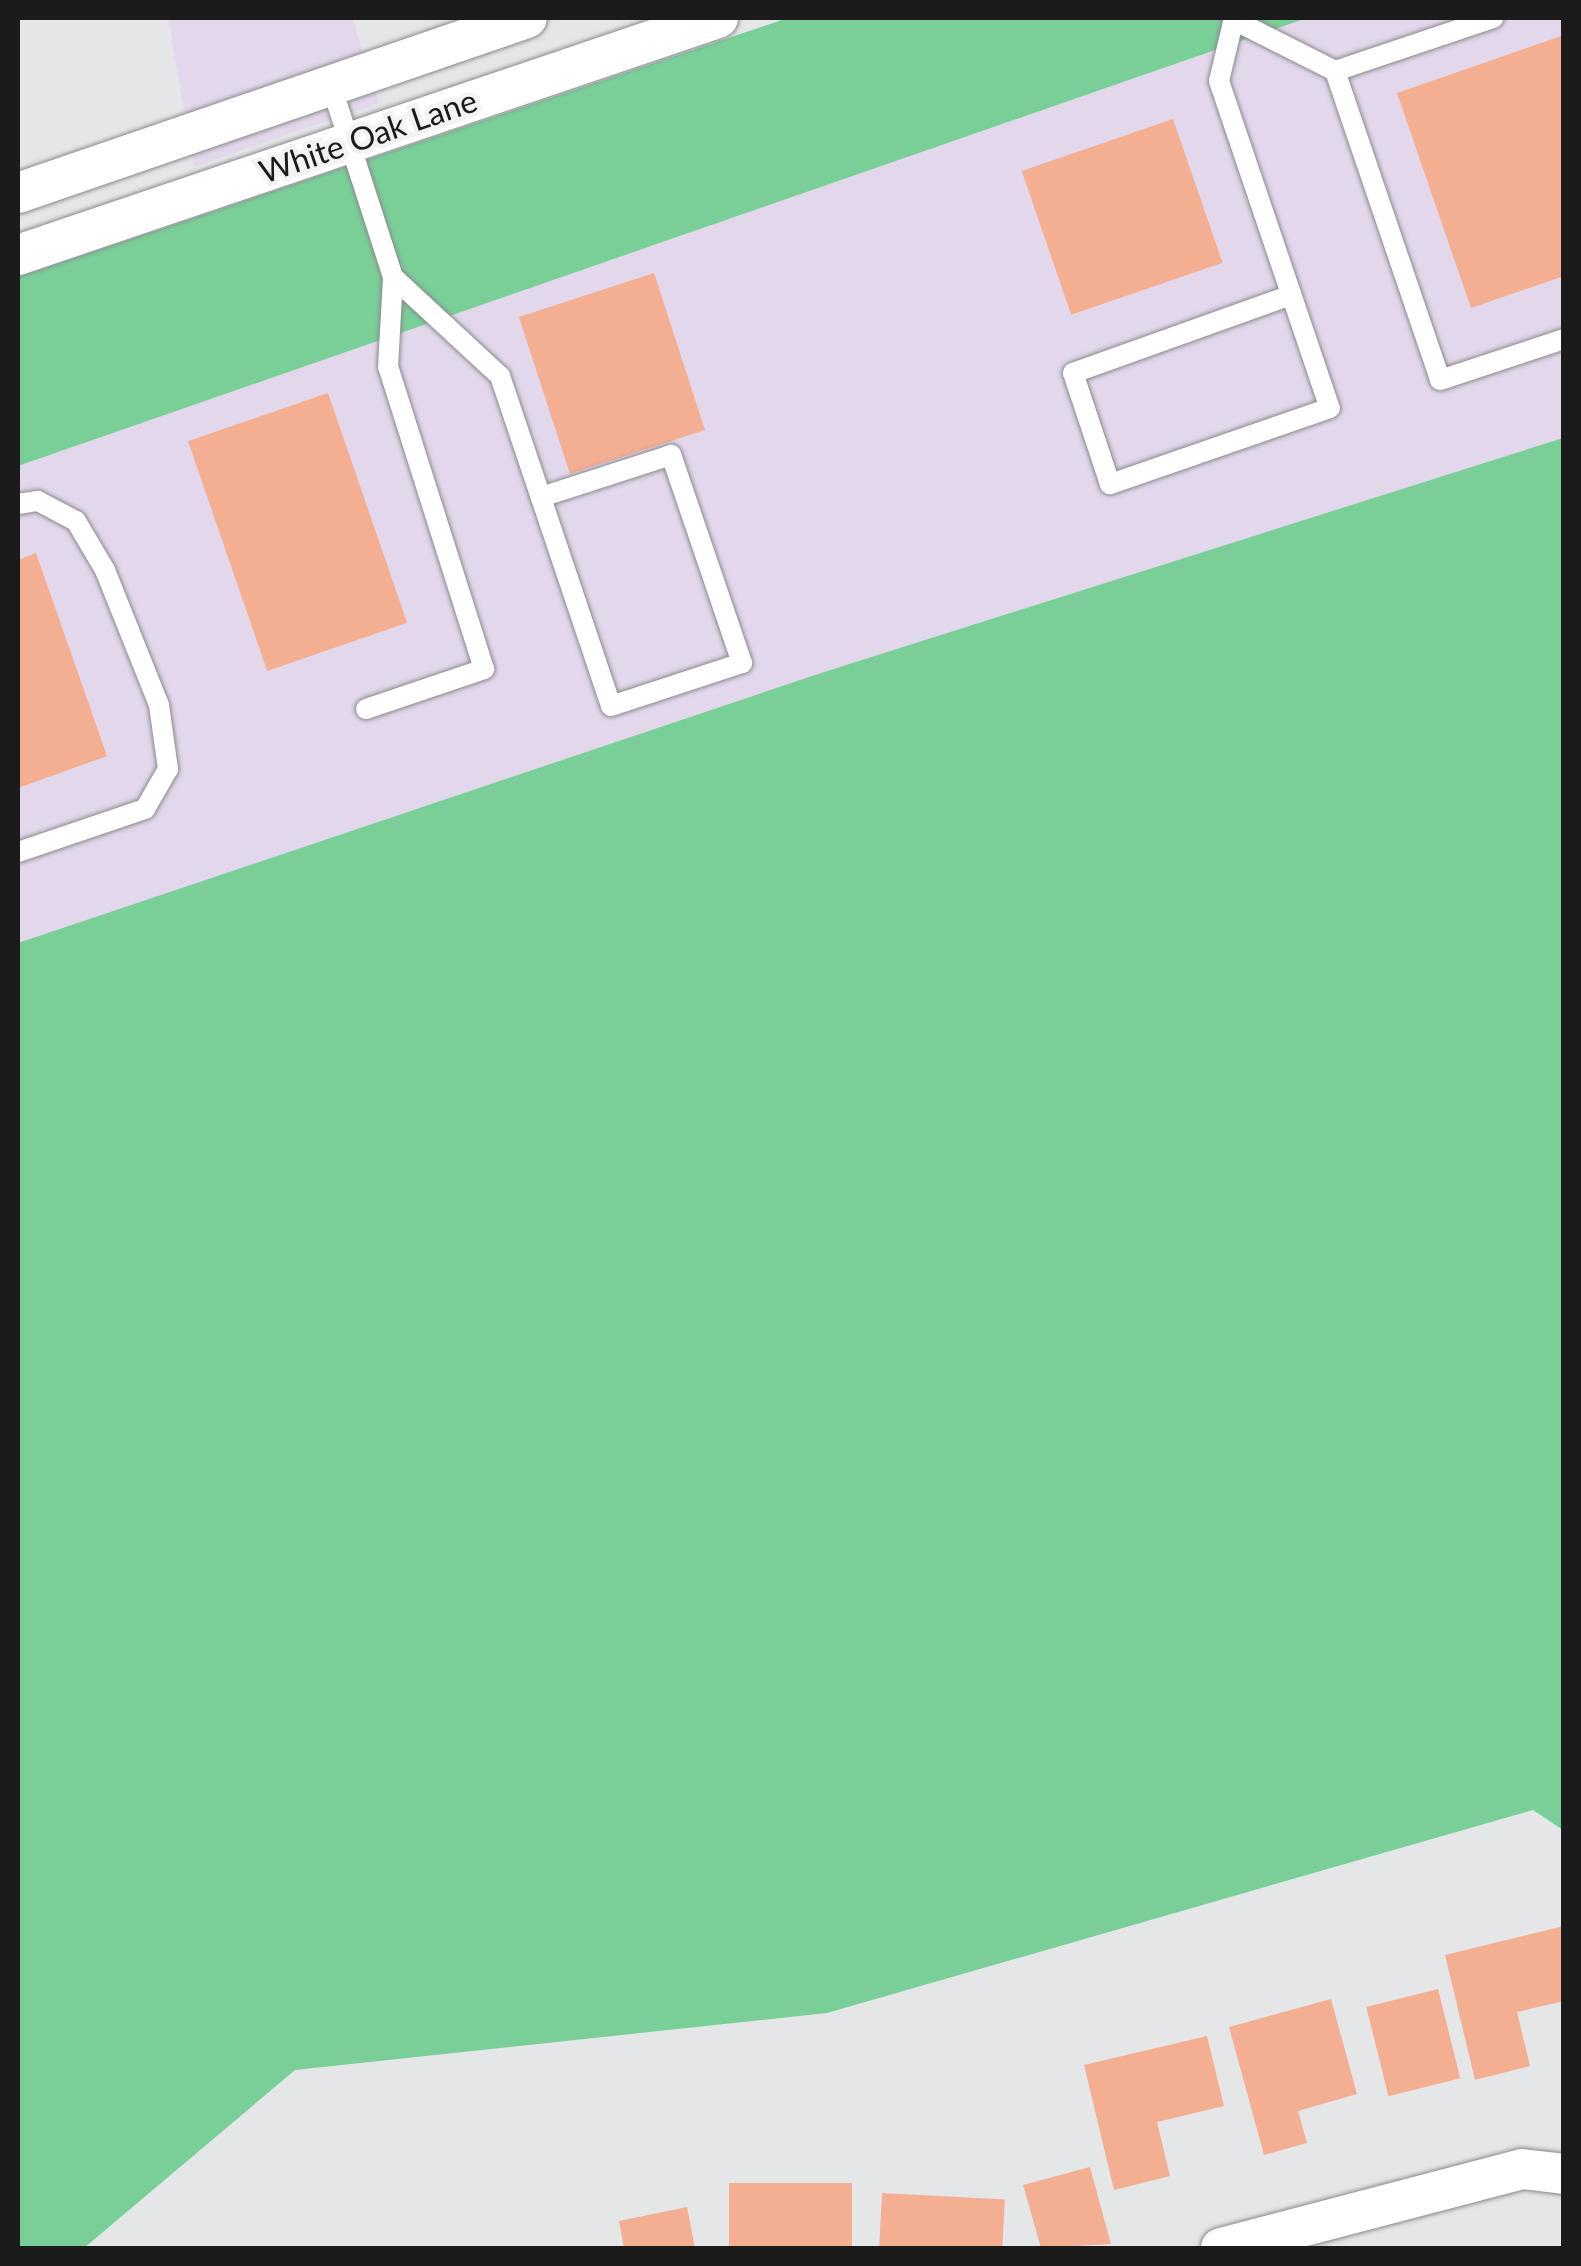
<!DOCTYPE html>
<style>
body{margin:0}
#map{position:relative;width:1581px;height:2266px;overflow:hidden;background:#e5e6e8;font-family:Lato,sans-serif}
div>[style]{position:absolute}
.industrial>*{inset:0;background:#e3d7eb}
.green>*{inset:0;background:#7acf99}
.building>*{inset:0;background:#f4ae91;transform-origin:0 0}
.roads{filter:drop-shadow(0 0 2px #8a8a8c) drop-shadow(0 0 2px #8a8a8c)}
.service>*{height:20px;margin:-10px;padding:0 10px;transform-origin:10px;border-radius:10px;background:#fff}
.minor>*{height:40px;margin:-20px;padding:0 20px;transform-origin:20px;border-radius:20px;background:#fff}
span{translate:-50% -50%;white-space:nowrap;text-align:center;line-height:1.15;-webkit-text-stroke:9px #f3f3f5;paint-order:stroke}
.street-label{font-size:32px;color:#1b1b1c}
.frame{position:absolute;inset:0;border:20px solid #1b1b1c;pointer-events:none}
</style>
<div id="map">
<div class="industrial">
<div style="clip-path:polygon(168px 18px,352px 18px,379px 103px,194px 167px)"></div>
<div style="clip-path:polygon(1307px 18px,1563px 18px,1563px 438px,821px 673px,18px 943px,18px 466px)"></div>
</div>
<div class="green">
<div style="clip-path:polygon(788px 18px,1307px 18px,18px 466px,18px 277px)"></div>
<div style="clip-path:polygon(1563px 438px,1563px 1830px,1533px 1810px,827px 2013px,295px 2070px,84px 2248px,18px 2248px,18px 943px,821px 673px)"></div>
</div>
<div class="building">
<div style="clip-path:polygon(1564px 35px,1564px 276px,1471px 308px,1397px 93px)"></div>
<div style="left:1173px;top:119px;width:152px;height:160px;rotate:71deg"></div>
<div style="left:654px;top:273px;width:165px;height:142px;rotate:72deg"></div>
<div style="left:328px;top:393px;width:243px;height:148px;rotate:71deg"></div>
<div style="clip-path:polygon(36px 553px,107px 756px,18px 788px,18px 560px)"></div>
<div style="clip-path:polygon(1564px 1926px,1564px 2001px,1517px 2012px,1530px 2066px,1475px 2080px,1445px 1955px)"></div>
<div style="left:1438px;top:1989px;width:92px;height:74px;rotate:76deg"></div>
<div style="clip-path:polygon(1331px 1999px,1357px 2094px,1298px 2111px,1307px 2143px,1264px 2155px,1229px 2027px)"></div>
<div style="clip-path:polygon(1207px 2036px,1224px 2106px,1157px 2122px,1170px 2176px,1114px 2190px,1084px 2065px)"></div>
<div style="clip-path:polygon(1090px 2167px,1111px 2244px,1041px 2248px,1023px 2185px)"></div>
<div style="left:729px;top:2183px;width:123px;height:65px"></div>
<div style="left:882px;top:2193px;width:123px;height:55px;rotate:3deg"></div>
<div style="clip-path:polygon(687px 2207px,695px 2248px,624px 2248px,619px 2221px)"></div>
</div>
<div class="roads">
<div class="service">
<div style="left:1234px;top:18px;width:65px;rotate:103.4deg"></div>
<div style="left:1219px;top:81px;width:345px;rotate:71.3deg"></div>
<div style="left:1330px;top:408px;width:233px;rotate:160.9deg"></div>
<div style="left:1110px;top:484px;width:117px;rotate:-108.4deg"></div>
<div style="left:1073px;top:373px;width:232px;rotate:-19.7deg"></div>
<div style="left:1236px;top:21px;width:111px;rotate:26.8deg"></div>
<div style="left:1335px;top:71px;width:326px;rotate:71.2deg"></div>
<div style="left:1440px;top:380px;width:131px;rotate:-18.3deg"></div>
<div style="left:1335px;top:71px;width:167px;rotate:-18.5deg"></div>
<div style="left:331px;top:85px;width:202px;rotate:72.1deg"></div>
<div style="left:393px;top:277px;width:146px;rotate:42.8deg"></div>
<div style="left:500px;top:376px;width:348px;rotate:71.4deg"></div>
<div style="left:611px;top:706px;width:138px;rotate:-18.2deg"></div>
<div style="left:742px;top:663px;width:220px;rotate:-108.8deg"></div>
<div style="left:671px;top:455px;width:137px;rotate:162.1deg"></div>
<div style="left:18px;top:504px;width:20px;rotate:-9deg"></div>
<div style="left:38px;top:501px;width:43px;rotate:27.8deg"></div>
<div style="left:76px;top:521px;width:57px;rotate:59.4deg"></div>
<div style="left:105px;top:570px;width:145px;rotate:68.2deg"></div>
<div style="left:159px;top:705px;width:65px;rotate:82deg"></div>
<div style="left:168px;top:769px;width:46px;rotate:119.9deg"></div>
<div style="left:145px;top:809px;width:134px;rotate:161.3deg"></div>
<div style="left:366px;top:709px;width:125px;rotate:-18.7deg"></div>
<div style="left:484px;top:669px;width:317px;rotate:-107.6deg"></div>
<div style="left:388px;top:367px;width:90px;rotate:-86.8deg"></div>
</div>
<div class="minor">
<div style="left:18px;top:193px;width:538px;rotate:-18.97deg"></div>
<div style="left:18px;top:255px;width:739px;rotate:-18.7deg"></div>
<div style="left:1221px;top:2248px;width:311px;rotate:-14.7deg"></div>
<div style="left:1522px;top:2169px;width:42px;rotate:6.8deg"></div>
</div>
</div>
<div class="street-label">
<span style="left:368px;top:136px;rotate:-19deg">White Oak Lane</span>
</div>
<div class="frame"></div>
</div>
